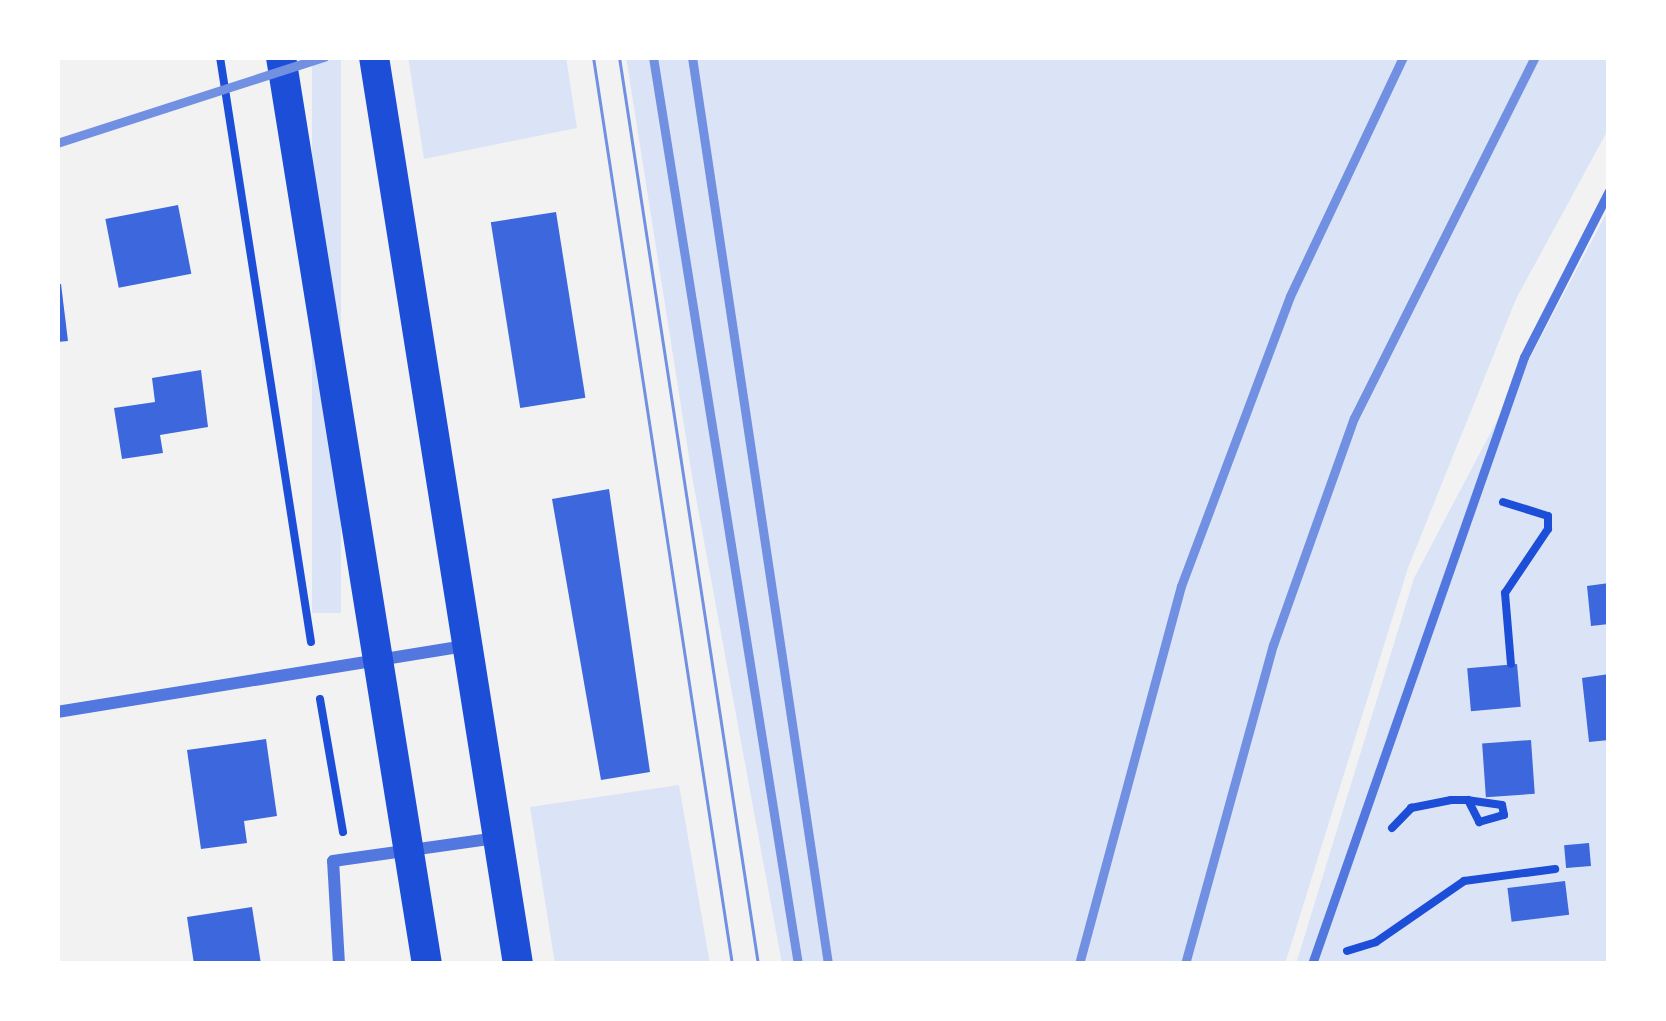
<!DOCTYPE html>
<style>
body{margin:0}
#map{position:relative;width:1666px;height:1021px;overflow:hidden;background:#f2f2f2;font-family:Raleway,sans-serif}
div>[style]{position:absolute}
.green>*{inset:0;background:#dbe4f7;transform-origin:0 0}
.building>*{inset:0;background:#3d67dc;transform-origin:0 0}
.path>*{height:8px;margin:-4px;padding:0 4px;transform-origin:4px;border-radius:4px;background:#1d4ed8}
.service>*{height:9px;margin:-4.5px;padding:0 4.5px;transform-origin:4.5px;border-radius:4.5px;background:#5277de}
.minor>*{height:12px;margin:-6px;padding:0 6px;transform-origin:6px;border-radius:6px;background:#5277de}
.primary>*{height:30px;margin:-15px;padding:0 15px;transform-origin:15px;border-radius:15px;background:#1d4ed8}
.tram>*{height:3px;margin:-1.5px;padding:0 1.5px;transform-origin:1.5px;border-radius:1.5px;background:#7290e2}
.rail>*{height:9px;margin:-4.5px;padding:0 4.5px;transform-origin:4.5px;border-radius:4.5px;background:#7290e2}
span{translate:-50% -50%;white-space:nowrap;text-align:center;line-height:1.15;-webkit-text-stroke:10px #fff;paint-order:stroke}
.frame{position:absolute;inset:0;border:60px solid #fff;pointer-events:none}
</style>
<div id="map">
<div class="green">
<div style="left:312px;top:57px;width:29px;height:556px"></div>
<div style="clip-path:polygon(408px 57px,566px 57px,577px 128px,424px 159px)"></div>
<div style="clip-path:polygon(626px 57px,1609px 57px,1609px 128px,1516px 299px,1408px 568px,1285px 964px,782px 964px,692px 476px)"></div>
<div style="clip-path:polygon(1609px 208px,1609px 964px,1296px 964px,1414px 578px)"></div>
<div style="clip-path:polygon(679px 785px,710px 964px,555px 964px,530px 807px)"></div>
</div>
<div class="building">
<div style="left:178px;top:205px;width:70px;height:74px;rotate:79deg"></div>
<div style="left:556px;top:212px;width:188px;height:66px;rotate:81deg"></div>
<div style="clip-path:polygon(57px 284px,61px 284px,68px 341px,57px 342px)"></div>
<div style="clip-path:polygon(201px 370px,208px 427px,160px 435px,163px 453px,122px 459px,114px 408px,155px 402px,152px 378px)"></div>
<div style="clip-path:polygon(609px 489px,650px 772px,601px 780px,552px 499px)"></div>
<div style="clip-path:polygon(1609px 583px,1609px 624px,1591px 626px,1587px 586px)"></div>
<div style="left:1517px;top:664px;width:43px;height:50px;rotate:85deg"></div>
<div style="clip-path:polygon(1609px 674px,1609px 740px,1589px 742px,1582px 678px)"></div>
<div style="clip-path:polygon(266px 739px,277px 816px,244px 821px,247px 843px,201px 849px,187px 750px)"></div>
<div style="left:1531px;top:740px;width:54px;height:49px;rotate:86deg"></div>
<div style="left:1589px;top:843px;width:23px;height:25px;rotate:85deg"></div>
<div style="left:1565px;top:881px;width:34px;height:58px;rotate:83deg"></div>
<div style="clip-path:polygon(252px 907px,261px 964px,194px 964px,187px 917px)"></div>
</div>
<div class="path">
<div style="left:220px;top:57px;width:592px;rotate:81.16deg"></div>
<div style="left:1503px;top:502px;width:47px;rotate:17.3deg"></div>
<div style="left:1548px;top:516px;width:13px;rotate:90deg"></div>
<div style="left:1548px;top:529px;width:77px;rotate:123.9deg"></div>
<div style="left:1505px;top:593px;width:71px;rotate:85.2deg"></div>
<div style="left:320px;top:699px;width:135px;rotate:80.2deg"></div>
<div style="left:1392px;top:828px;width:28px;rotate:-46deg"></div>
<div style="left:1411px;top:808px;width:41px;rotate:-11.3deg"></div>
<div style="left:1451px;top:800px;width:17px"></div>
<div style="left:1468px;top:800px;width:25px;rotate:63deg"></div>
<div style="left:1479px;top:822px;width:26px;rotate:-16deg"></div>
<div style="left:1504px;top:815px;width:10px;rotate:-101deg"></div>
<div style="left:1502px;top:805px;width:34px;rotate:-172deg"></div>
<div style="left:1347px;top:951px;width:30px;rotate:-17deg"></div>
<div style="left:1376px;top:942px;width:107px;rotate:-34.7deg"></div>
<div style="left:1464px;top:881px;width:92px;rotate:-7.5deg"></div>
</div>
<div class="service">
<div style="left:1312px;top:964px;width:643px;rotate:-70.75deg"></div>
<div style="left:1524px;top:357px;width:186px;rotate:-62.9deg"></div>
</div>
<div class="minor">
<div style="left:57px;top:712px;width:413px;rotate:-9.2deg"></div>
<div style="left:339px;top:964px;width:103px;rotate:-93.3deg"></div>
<div style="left:333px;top:861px;width:166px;rotate:-8deg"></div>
</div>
<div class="primary">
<div style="left:281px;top:57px;width:919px;rotate:80.86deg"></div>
<div style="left:374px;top:57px;width:918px;rotate:80.98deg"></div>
</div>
<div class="tram">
<div style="left:593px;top:57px;width:918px;rotate:81.29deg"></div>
<div style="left:619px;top:57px;width:918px;rotate:81.29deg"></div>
</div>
<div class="rail">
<div style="left:653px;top:57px;width:919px;rotate:80.92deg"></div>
<div style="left:692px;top:57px;width:917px;rotate:81.47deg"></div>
<div style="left:57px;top:143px;width:281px;rotate:-17.9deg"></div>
<div style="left:1079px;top:964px;width:392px;rotate:-74.9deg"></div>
<div style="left:1181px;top:586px;width:310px;rotate:-69.4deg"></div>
<div style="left:1290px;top:296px;width:264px;rotate:-64.7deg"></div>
<div style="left:1185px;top:964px;width:331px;rotate:-74.6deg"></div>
<div style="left:1273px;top:645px;width:241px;rotate:-70.4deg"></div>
<div style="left:1354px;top:418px;width:404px;rotate:-63.4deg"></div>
</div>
<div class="frame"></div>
</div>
